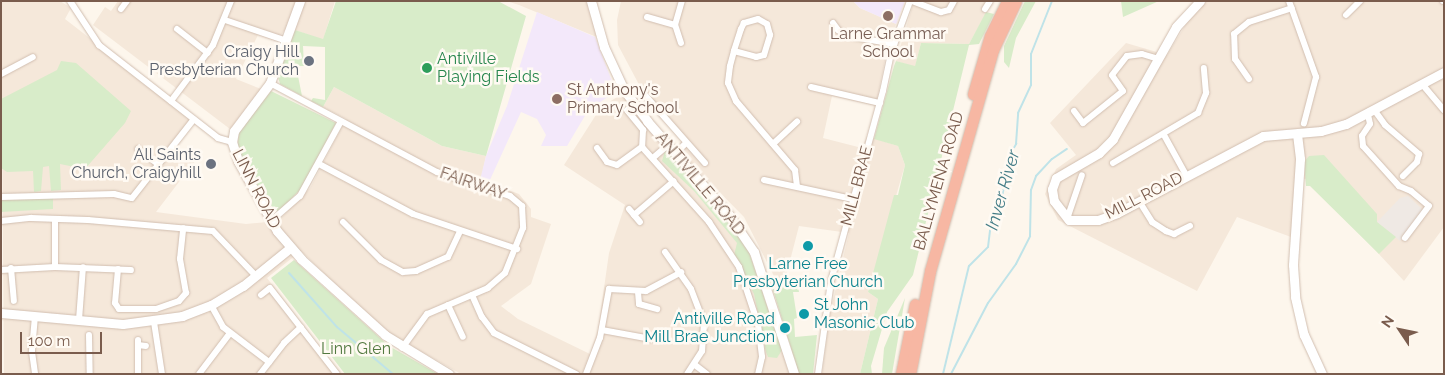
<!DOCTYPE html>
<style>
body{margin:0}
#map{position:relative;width:1445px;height:375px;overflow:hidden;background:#fdf6ec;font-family:Raleway,sans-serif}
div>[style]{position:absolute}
.residential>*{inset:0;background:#f5e8da}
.industrial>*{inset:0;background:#efe9e4}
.education>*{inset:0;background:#f3e8fa}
.green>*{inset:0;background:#d8ecc9}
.stream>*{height:2px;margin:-1px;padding:0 1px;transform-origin:1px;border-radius:1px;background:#bfe3e8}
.roads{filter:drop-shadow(0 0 1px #d1beb0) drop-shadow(0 0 1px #d1beb0)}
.street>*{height:6px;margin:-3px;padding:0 3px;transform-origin:3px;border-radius:3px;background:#fff}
.secondary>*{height:9px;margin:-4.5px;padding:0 4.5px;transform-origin:4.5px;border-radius:4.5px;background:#fff}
.highway>*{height:11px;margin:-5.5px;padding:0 5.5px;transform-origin:5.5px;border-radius:5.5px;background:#f7b7a3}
.dots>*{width:14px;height:14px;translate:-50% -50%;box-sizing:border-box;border:2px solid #fffaf3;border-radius:50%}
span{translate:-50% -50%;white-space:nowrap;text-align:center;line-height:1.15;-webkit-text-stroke:5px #fffaf3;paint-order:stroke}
.education-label{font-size:16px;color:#785e54}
.left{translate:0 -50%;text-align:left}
.worship-label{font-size:16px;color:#5b616d}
.right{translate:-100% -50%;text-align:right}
.leisure-label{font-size:16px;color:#27864d}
.street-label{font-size:16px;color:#7a5c4d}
.culture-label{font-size:16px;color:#0d838f}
.park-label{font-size:16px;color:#537a41}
.water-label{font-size:18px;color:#437c86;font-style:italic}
.frame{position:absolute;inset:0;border:2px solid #7a5c4d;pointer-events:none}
.north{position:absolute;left:1375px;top:305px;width:50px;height:50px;-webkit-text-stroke:4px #fffaf3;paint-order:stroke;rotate:304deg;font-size:14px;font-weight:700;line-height:20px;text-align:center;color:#7a5c4d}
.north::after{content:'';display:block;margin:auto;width:18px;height:22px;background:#7a5c4d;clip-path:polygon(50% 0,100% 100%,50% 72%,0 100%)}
.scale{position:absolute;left:20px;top:332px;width:82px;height:22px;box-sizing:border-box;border:2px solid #7a5c4d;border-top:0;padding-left:6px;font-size:15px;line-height:18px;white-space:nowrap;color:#7a5c4d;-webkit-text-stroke:4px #fffaf3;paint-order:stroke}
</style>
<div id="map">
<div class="residential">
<div style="clip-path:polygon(1px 1px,60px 1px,71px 8px,65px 19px,194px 119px,174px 144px,195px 161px,156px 212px,246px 224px,278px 221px,310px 188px,346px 119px,323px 107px,334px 87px,442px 146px,486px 156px,481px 180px,519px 194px,531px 209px,531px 217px,551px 224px,531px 284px,501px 306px,518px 319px,590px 354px,598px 330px,609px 253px,625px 205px,564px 165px,601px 107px,622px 94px,726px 215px,778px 336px,789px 374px,461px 374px,383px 330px,301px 251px,267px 278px,341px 374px,4px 374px)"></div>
<div style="clip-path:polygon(118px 1px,335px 1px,323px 40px,295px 30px,289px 25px,276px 41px,258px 35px,236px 79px,261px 89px,230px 129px,93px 25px,105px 7px,111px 11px)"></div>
<div style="clip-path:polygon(506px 1px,586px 1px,599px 38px,519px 5px)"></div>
<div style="clip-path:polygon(621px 1px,853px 1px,860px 8px,896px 24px,889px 40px,876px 106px,832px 96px,823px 138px,862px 148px,867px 136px,898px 146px,905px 165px,868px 292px,878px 299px,860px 374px,822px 374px,830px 313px,849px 233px,799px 226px,785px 280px,775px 278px,744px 217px,679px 151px,686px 143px,644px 94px,618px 45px,617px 20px)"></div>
<div style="clip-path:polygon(914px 1px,993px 1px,969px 44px,921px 43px,915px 67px,896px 61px)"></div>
<div style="clip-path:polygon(1207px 1px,1444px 1px,1444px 227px,1404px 281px,1309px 179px,1298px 179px,1291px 237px,1237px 217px,1197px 291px,1058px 220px,1045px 194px,1056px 169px,1076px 155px,1050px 123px,1126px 43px,1167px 55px,1191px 16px)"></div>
</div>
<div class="industrial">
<div style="clip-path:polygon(1408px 196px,1423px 210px,1400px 241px,1377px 222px,1400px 198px)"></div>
</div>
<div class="education">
<div style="clip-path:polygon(853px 1px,905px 1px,896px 24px,860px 8px)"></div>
<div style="clip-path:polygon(537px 12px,595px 37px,616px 92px,589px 109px,567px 146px,541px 146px,546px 135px,537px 119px,521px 112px,489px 182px,480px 180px,486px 156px,507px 106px)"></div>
</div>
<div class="green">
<div style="clip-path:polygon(336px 1px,498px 1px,526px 16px,486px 156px,442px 146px,334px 87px,323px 107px,311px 101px,313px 98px,325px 100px,325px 47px,303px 46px,304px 66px,296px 66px,302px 96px,280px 84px,278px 77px,295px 30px,323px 39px)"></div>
<div style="clip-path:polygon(1025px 1px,1036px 1px,1016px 38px,1009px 68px,1004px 62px,1004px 46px)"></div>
<div style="clip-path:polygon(1121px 1px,1159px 1px,1123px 17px)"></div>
<div style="clip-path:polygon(986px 12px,994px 14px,979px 44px,969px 45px,913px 275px,887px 312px,871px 366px,872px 374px,860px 374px,878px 299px,868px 292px,894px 195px,898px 195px,905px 165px,898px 146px,874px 139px,894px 66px,896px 61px,915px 66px,921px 43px,969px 44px)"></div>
<div style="clip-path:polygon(61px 61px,76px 63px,131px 111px,125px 123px,85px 169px,60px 164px,61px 190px,51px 191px,49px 166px,43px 167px,41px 191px,34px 192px,33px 171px,7px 172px,1px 168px,1px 99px,57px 70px)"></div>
<div style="clip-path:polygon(271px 91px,336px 123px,303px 187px,278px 212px,262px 197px,237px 150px,239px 132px)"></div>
<div style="clip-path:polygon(665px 150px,670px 151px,725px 213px,748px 249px,782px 350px,777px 358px,768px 357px,766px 352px,754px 294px,734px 255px,737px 243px,694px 191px,662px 161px)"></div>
<div style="clip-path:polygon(1324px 155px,1377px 214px,1377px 222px,1396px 237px,1379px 254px,1310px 186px,1306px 186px,1304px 162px,1309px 156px)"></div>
<div style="clip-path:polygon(1px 198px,53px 198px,53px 209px,1px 212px)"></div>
<div style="clip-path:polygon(294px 260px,389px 346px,438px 374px,345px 374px,271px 278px)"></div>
<div style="clip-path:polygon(769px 277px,775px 277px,777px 283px,781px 279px,797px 281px,799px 292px,793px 292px,797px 318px,794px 319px,795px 337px,817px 335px,813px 374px,799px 374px)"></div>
<div style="clip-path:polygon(905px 298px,892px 374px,882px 374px,884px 348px)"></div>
</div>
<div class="stream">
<div style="left:289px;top:273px;width:72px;rotate:48.4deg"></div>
<div style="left:337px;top:327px;width:73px;rotate:40deg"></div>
<div style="left:943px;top:374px;width:111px;rotate:-76.5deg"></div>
<div style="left:969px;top:266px;width:27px;rotate:-45deg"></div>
<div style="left:988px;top:247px;width:26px;rotate:-83deg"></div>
<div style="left:991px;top:221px;width:26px;rotate:-65deg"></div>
<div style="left:1002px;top:197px;width:43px;rotate:-79.2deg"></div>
<div style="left:1010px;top:155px;width:13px;rotate:-61deg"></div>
<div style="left:1016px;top:144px;width:31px;rotate:-86deg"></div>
<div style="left:1018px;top:113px;width:31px;rotate:-65deg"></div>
<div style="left:1031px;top:85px;width:31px;rotate:-90deg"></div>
<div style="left:1031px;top:54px;width:57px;rotate:-68.4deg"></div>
<div style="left:951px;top:374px;width:80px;rotate:-62.5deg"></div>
<div style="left:988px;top:303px;width:48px;rotate:-54.3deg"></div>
<div style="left:1016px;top:264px;width:31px;rotate:-63deg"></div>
<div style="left:1030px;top:236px;width:46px;rotate:-88.8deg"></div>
<div style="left:1031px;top:190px;width:15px;rotate:-70deg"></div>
<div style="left:1036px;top:176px;width:23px;rotate:-47deg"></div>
<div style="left:1052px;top:159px;width:18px;rotate:-34deg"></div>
</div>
<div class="roads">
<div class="street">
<div style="left:70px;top:1px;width:53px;rotate:56.6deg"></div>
<div style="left:99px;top:45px;width:151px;rotate:38deg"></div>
<div style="left:218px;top:138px;width:15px;rotate:16deg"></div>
<div style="left:912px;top:1px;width:31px;rotate:21deg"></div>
<div style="left:941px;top:12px;width:8px;rotate:-14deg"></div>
<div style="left:949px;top:10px;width:10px;rotate:-61deg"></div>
<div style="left:1289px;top:1px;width:81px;rotate:70.4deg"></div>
<div style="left:1316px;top:77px;width:48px;rotate:104.6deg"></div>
<div style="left:1443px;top:1px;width:1px"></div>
<div style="left:121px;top:9px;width:10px;rotate:-53deg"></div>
<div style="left:985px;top:9px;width:9px;rotate:-58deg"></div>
<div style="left:1346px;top:15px;width:20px;rotate:-45deg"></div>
<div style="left:647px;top:17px;width:29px;rotate:16deg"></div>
<div style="left:225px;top:20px;width:65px;rotate:18.7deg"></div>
<div style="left:833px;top:23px;width:9px;rotate:54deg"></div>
<div style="left:838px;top:30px;width:12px;rotate:31deg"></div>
<div style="left:848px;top:36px;width:47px;rotate:9.9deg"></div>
<div style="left:177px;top:29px;width:39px;rotate:38deg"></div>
<div style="left:681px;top:43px;width:19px;rotate:-108deg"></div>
<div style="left:675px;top:25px;width:25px;rotate:-74deg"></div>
<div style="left:734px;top:51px;width:23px;rotate:15deg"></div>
<div style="left:756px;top:57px;width:8px;rotate:-14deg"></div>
<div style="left:764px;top:55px;width:21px;rotate:-73deg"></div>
<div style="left:770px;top:35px;width:11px;rotate:-105deg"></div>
<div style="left:767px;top:24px;width:10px;rotate:-151deg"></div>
<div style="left:758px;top:19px;width:15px;rotate:164deg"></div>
<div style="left:744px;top:23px;width:7px;rotate:117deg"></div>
<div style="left:741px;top:29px;width:23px;rotate:108deg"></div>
<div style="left:734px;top:51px;width:16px;rotate:105deg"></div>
<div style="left:730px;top:66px;width:17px;rotate:97deg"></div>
<div style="left:728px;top:83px;width:20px;rotate:66deg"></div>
<div style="left:736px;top:101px;width:91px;rotate:49.5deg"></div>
<div style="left:795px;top:170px;width:16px;rotate:83deg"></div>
<div style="left:1px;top:74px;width:36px;rotate:-28deg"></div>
<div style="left:1249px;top:79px;width:24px;rotate:-125deg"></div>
<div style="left:1235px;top:59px;width:25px;rotate:-92deg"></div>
<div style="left:1234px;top:34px;width:19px;rotate:-39deg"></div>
<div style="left:1249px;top:22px;width:45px;rotate:-18deg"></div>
<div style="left:270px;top:83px;width:189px;rotate:28.1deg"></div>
<div style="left:437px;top:172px;width:77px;rotate:18.2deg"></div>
<div style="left:510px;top:196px;width:16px;rotate:40deg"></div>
<div style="left:522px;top:206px;width:22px;rotate:87deg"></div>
<div style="left:523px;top:228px;width:48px;rotate:111.8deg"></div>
<div style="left:505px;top:273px;width:23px;rotate:139deg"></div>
<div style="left:488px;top:288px;width:66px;rotate:156.9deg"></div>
<div style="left:427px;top:314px;width:42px;rotate:126.3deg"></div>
<div style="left:1422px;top:84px;width:34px;rotate:50deg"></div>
<div style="left:811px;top:87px;width:71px;rotate:13.1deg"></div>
<div style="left:644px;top:94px;width:92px;rotate:48.5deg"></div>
<div style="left:171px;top:101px;width:70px;rotate:-53.1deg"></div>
<div style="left:213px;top:45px;width:48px;rotate:-67.8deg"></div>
<div style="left:627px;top:110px;width:26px;rotate:51deg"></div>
<div style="left:643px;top:130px;width:17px;rotate:93deg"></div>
<div style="left:1074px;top:111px;width:15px;rotate:53deg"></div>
<div style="left:1083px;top:123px;width:51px;rotate:-38.7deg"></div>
<div style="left:1123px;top:91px;width:19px;rotate:-125deg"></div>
<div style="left:1112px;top:75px;width:24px;rotate:-52deg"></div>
<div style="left:1127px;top:56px;width:15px;rotate:-8deg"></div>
<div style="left:1142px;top:54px;width:17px;rotate:17deg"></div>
<div style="left:1375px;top:111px;width:17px;rotate:54deg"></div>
<div style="left:1385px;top:125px;width:45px;rotate:40.5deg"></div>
<div style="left:1419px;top:154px;width:8px;rotate:104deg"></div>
<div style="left:1417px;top:162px;width:20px;rotate:135deg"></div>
<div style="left:1368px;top:115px;width:9px;rotate:77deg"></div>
<div style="left:1370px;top:124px;width:14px;rotate:124deg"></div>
<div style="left:1362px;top:136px;width:10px;rotate:84deg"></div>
<div style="left:1363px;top:146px;width:54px;rotate:48deg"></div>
<div style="left:1399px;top:186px;width:13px;rotate:23deg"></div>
<div style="left:1411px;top:191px;width:23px;rotate:40deg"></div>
<div style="left:1429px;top:206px;width:40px;rotate:127deg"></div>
<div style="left:1164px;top:135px;width:46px;rotate:61.2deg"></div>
<div style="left:773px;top:144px;width:33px;rotate:-43deg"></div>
<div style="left:642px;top:147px;width:101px;rotate:48.2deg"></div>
<div style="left:709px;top:222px;width:54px;rotate:56.3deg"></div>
<div style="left:739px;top:267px;width:60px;rotate:71.6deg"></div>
<div style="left:758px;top:324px;width:33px;rotate:83deg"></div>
<div style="left:762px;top:357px;width:17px;rotate:103deg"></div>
<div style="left:597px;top:148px;width:17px;rotate:54deg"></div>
<div style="left:607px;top:162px;width:10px;rotate:17deg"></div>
<div style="left:617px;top:165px;width:31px;rotate:-36deg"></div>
<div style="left:138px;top:149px;width:25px;rotate:37deg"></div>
<div style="left:676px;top:153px;width:14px;rotate:-45deg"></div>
<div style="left:654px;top:157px;width:18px;rotate:-41deg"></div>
<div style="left:1113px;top:163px;width:99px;rotate:-30.5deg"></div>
<div style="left:1198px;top:113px;width:22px;rotate:-68deg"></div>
<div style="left:1206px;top:93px;width:25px;rotate:-95deg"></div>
<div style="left:319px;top:164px;width:106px;rotate:28deg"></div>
<div style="left:413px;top:214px;width:110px;rotate:18.6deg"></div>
<div style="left:764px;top:180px;width:91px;rotate:12.1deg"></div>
<div style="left:1px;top:197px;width:113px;rotate:-1.5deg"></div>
<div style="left:114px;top:194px;width:18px;rotate:13deg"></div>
<div style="left:132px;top:198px;width:100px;rotate:-51.9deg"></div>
<div style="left:1139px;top:201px;width:25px;rotate:58deg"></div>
<div style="left:1152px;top:222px;width:17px;rotate:33deg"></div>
<div style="left:1166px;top:231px;width:9px;rotate:21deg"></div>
<div style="left:1174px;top:234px;width:18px;rotate:-27deg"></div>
<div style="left:629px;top:209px;width:17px;rotate:50deg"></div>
<div style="left:634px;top:215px;width:52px;rotate:-40.4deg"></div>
<div style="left:1067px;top:219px;width:46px;rotate:-71.2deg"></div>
<div style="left:1px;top:221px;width:30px;rotate:-6deg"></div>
<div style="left:31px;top:218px;width:57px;rotate:2deg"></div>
<div style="left:88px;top:220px;width:125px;rotate:5deg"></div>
<div style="left:213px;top:231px;width:62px;rotate:46.3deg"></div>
<div style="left:271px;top:221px;width:38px;rotate:-41deg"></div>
<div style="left:300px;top:196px;width:85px;rotate:-61.3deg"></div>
<div style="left:343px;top:222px;width:54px;rotate:45deg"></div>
<div style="left:381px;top:260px;width:25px;rotate:29deg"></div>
<div style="left:403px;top:272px;width:13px;rotate:-4deg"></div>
<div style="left:416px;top:271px;width:35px;rotate:-24deg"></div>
<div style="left:448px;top:257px;width:29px;rotate:-65deg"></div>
<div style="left:665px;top:252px;width:45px;rotate:54.9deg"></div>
<div style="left:691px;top:289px;width:36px;rotate:69deg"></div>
<div style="left:704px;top:323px;width:28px;rotate:94deg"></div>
<div style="left:702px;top:351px;width:27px;rotate:123deg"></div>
<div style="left:55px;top:267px;width:47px;rotate:-90deg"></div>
<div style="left:11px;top:268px;width:33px;rotate:85deg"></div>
<div style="left:118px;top:269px;width:34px;rotate:95deg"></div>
<div style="left:115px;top:303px;width:7px;rotate:56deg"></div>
<div style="left:119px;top:309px;width:37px"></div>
<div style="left:156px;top:309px;width:24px;rotate:-19deg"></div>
<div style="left:179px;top:301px;width:11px;rotate:-49deg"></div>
<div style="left:186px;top:293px;width:35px;rotate:-100deg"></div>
<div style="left:180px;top:259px;width:31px;rotate:-84deg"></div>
<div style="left:1px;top:270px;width:54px;rotate:-3.2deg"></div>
<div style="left:55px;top:267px;width:76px;rotate:2.3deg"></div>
<div style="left:638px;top:292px;width:12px;rotate:85deg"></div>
<div style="left:639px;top:304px;width:19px;rotate:16deg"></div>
<div style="left:261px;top:295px;width:11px;rotate:-38deg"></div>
<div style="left:270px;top:288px;width:109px;rotate:52.1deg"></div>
<div style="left:472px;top:295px;width:24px;rotate:66deg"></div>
<div style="left:482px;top:317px;width:20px;rotate:53deg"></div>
<div style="left:494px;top:333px;width:92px;rotate:26.6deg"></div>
<div style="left:211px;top:305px;width:25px;rotate:61deg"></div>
<div style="left:223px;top:327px;width:58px;rotate:37.3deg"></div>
<div style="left:448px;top:305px;width:35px;rotate:65deg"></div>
<div style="left:35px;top:316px;width:36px;rotate:95deg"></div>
<div style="left:32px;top:352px;width:22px;rotate:82deg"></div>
<div style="left:79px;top:320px;width:53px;rotate:-85.7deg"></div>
<div style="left:154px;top:322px;width:53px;rotate:81.3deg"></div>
<div style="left:602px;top:330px;width:50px;rotate:10.4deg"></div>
<div style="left:89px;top:335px;width:39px;rotate:89deg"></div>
<div style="left:138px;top:340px;width:34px;rotate:90deg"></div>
<div style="left:138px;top:345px;width:8px;rotate:7deg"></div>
<div style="left:695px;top:365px;width:15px;rotate:37deg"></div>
<div style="left:199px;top:374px;width:51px;rotate:-52.9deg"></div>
<div style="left:260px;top:374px;width:39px;rotate:-52deg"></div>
<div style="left:284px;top:343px;width:23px;rotate:-43deg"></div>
<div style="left:586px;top:374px;width:39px;rotate:-69deg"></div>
<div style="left:600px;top:338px;width:50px;rotate:-79.6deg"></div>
<div style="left:609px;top:289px;width:37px;rotate:3deg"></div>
<div style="left:646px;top:291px;width:40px;rotate:-28deg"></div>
<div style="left:818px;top:374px;width:94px;rotate:-82deg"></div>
<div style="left:831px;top:281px;width:197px;rotate:-74.7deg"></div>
<div style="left:883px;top:91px;width:39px;rotate:-78deg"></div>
<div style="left:891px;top:53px;width:55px;rotate:-69.9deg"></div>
</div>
<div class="secondary">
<div style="left:300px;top:1px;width:87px;rotate:110.1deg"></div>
<div style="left:270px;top:83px;width:60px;rotate:126.9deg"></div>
<div style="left:234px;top:131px;width:11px;rotate:100deg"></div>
<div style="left:232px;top:142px;width:20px;rotate:72deg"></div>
<div style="left:238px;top:161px;width:80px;rotate:60.9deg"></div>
<div style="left:277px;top:231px;width:37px;rotate:49deg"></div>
<div style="left:301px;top:259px;width:113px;rotate:42.1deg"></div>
<div style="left:385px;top:335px;width:75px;rotate:31.4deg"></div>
<div style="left:591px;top:1px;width:48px;rotate:74.2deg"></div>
<div style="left:604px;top:47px;width:47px;rotate:65.1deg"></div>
<div style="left:624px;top:90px;width:39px;rotate:53deg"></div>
<div style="left:647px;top:121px;width:125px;rotate:48.9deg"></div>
<div style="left:729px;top:215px;width:45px;rotate:56deg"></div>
<div style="left:754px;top:252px;width:128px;rotate:71.8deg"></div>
<div style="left:1200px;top:1px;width:35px;rotate:133deg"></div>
<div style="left:1176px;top:27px;width:129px;rotate:119.4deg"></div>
<div style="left:1113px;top:139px;width:20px;rotate:135deg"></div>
<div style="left:1099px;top:153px;width:50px;rotate:149.8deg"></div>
<div style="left:1056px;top:178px;width:12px;rotate:110deg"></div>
<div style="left:1052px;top:189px;width:12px;rotate:81deg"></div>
<div style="left:1054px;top:201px;width:24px;rotate:52deg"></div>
<div style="left:1069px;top:220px;width:29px"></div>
<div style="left:1098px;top:220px;width:20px;rotate:-20deg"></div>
<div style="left:1117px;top:213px;width:165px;rotate:-27.8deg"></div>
<div style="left:1263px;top:136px;width:58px;rotate:-4.9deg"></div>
<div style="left:1321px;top:131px;width:26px;rotate:-16deg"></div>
<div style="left:1346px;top:124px;width:111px;rotate:-28deg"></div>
<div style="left:1297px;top:134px;width:25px;rotate:83deg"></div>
<div style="left:1300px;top:159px;width:106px;rotate:93.8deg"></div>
<div style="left:1293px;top:265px;width:32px;rotate:86deg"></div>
<div style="left:1295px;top:297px;width:39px;rotate:77deg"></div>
<div style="left:1304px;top:335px;width:43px;rotate:65.2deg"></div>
<div style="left:1px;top:313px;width:122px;rotate:5.2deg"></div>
<div style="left:123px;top:324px;width:60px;rotate:-7.7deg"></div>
<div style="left:182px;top:316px;width:31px;rotate:-21deg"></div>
<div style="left:211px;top:305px;width:37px;rotate:-31deg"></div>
<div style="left:243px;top:286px;width:60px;rotate:-39deg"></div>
</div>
<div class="highway">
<div style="left:973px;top:94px;width:60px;rotate:-73.7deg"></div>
<div style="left:990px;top:36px;width:39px;rotate:-64deg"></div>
<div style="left:901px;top:374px;width:71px;rotate:-78.7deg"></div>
<div style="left:910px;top:374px;width:105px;rotate:-79deg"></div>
<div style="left:930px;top:271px;width:230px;rotate:-74.1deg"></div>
<div style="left:993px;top:50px;width:54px;rotate:-64.9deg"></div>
</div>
</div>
<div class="dots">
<div style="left:888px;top:16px;background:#8d6e63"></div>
<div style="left:309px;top:61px;background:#6b7280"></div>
<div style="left:427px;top:68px;background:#2e9e5b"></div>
<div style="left:557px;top:99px;background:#8d6e63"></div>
<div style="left:211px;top:164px;background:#6b7280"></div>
<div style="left:808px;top:246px;background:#0f9aa8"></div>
<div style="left:804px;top:314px;background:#0f9aa8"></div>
<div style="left:785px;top:328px;background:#0f9aa8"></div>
</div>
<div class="education-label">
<span style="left:888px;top:43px">Larne Grammar<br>School</span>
<span class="left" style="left:567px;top:99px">St Anthony's<br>Primary School</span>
</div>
<div class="worship-label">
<span class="right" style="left:299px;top:61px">Craigy Hill<br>Presbyterian Church</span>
<span class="right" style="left:201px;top:164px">All Saints<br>Church, Craigyhill</span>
</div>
<div class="leisure-label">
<span class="left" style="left:437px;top:68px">Antiville<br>Playing Fields</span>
</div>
<div class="street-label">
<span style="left:939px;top:181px;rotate:-74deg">BALLYMENA ROAD</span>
<span style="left:473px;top:184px;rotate:19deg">FAIRWAY</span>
<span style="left:700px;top:184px;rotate:50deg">ANTIVILLE ROAD</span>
<span style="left:857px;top:186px;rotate:-75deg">MILL BRAE</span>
<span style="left:256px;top:189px;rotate:63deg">LINN ROAD</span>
<span style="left:1144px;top:196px;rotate:-27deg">MILL ROAD</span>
</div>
<div class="culture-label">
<span style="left:808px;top:273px">Larne Free<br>Presbyterian Church</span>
<span class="left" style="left:814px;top:314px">St John<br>Masonic Club</span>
<span class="right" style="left:775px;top:328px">Antiville Road<br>Mill Brae Junction</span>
</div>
<div class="park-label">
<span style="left:356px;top:349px">Linn Glen</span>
</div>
<div class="water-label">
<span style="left:1003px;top:190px;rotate:-74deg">Inver River</span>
</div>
<div class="frame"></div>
<div class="north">N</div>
<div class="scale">100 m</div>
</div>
